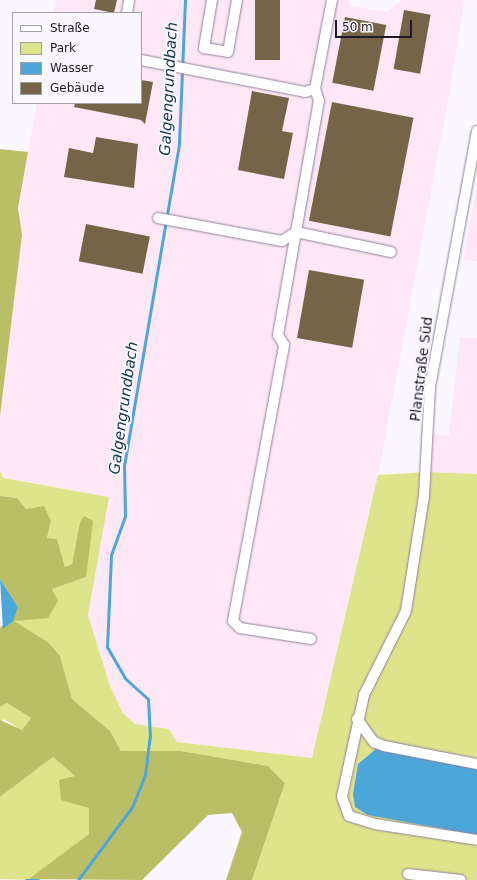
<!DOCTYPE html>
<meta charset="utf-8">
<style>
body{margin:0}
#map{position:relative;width:477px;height:880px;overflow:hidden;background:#faf7fe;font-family:"DejaVu Sans",sans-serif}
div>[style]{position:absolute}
.industrial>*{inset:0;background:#fee8f5}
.green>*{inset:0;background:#dee48b}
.forest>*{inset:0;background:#babe66}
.water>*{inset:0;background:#4da6d8}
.stream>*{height:3px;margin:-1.5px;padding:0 1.5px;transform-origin:1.5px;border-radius:1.5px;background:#4da6d8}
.building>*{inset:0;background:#766449;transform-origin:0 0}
.roads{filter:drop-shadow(0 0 1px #8f819e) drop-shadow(0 0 1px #8f819e)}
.minor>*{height:10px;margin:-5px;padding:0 5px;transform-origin:5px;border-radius:5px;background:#fff}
span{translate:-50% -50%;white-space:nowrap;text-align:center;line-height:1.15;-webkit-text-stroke:4px #faf7fe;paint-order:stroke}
.street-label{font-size:14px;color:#1f1a25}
.water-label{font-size:15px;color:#10374c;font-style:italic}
.legend{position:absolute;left:12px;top:12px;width:130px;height:92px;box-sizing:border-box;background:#faf7fe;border:1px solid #a29fa7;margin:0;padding:5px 7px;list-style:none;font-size:12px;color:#1f1a25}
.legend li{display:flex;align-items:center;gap:8px;height:20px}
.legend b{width:20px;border:1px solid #a29fa7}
.scale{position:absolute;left:335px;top:20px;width:77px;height:18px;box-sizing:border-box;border:2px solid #1f1a25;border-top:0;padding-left:5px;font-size:12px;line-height:14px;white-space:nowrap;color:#1f1a25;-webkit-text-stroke:3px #faf7fe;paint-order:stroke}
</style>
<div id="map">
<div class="industrial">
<div style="clip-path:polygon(56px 0,349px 0,351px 6px,387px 12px,402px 0,464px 0,450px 90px,378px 475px,312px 758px,177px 742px,168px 729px,135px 724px,123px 713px,110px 686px,88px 615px,109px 497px,3px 478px,0 471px,0 416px,22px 235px,18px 208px,37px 103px,141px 103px,141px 13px,54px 13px)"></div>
<div style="clip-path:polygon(477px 183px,477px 261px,463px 260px)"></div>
<div style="clip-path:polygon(460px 337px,477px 338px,477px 474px,427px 472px,433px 434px,449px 436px)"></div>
</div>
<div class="green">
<div style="clip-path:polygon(0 471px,3px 478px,109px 497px,88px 615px,110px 686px,123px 713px,135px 724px,169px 729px,177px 742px,312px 758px,378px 475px,427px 472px,477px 474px,477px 880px,252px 880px,285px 783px,268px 766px,181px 751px,121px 751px,110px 731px,72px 699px,60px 656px,48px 642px,13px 621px,52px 589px,86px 577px,80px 522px,72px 564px,65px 567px,57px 539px,47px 538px,51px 521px,26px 509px,17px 498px,0 496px)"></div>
<div style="clip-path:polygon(7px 703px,31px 718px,22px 730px,3px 719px,0 722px,0 707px)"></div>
<div style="clip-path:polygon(53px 757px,75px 776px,89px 807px,89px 834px,30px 880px,0 879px,0 797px)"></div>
</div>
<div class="forest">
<div style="clip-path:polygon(0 149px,28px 152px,18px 208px,22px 235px,0 416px)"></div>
<div style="clip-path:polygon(0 496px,17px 498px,26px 509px,44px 506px,51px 521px,47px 538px,57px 539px,65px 567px,72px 564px,80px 522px,84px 516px,93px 521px,86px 577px,52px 589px,58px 601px,48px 618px,14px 621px,48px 642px,60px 656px,72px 699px,110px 731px,121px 751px,181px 751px,268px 766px,285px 783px,252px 880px,226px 880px,242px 832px,232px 813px,208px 815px,142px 880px,29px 879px,89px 834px,89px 808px,61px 800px,59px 780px,75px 776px,53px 757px,0 797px,0 720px,22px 730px,31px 718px,7px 703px,0 707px,0 628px,18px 607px,0 579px)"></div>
</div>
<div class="water">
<div style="clip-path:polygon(0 579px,18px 607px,13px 621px,3px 629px)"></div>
<div style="clip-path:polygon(377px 748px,477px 767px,477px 835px,368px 815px,355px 807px,353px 794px,358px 764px)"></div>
</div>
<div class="stream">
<div style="left:26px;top:880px;width:12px"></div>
<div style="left:78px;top:880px;width:91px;rotate:-53.5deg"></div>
<div style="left:132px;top:807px;width:35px;rotate:-68deg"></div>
<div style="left:145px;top:775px;width:38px;rotate:-83deg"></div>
<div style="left:150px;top:737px;width:38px;rotate:-93deg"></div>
<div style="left:148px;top:699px;width:31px;rotate:-138deg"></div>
<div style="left:125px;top:678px;width:36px;rotate:-120deg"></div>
<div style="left:107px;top:647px;width:92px;rotate:-87.5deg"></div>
<div style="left:111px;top:555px;width:41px;rotate:-70.3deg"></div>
<div style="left:125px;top:516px;width:50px;rotate:-91.1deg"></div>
<div style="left:124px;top:466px;width:328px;rotate:-80.3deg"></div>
<div style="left:179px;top:143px;width:143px;rotate:-87.6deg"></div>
</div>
<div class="building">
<div style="clip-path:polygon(96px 0,117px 0,114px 13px,94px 9px)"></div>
<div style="left:255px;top:0;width:25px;height:60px"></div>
<div style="left:404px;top:10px;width:27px;height:60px;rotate:10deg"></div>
<div style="left:345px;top:17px;width:42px;height:67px;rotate:11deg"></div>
<div style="clip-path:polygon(141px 80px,153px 82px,145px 124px,141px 120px,74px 107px,75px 103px,141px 103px)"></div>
<div style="clip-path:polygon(252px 91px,289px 98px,282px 131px,293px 133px,284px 179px,238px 170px)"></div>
<div style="left:332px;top:102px;width:83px;height:121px;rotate:11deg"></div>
<div style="clip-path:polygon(96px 137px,138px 144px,134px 188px,64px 177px,69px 148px,93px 153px)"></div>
<div style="left:86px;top:224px;width:65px;height:38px;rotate:11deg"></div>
<div style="left:309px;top:270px;width:56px;height:69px;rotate:10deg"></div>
</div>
<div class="roads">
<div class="minor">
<div style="left:212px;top:0;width:49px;rotate:99.5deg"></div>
<div style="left:204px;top:48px;width:24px;rotate:9deg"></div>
<div style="left:228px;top:52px;width:53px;rotate:-80.2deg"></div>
<div style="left:127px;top:13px;width:13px;rotate:-81deg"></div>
<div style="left:141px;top:60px;width:167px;rotate:11deg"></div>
<div style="left:305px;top:92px;width:10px;rotate:-17deg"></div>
<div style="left:477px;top:131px;width:261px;rotate:100.4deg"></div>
<div style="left:430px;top:388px;width:108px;rotate:93.2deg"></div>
<div style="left:424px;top:496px;width:116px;rotate:98.9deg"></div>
<div style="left:406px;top:611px;width:94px;rotate:116.6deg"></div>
<div style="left:364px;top:695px;width:104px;rotate:102.2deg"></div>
<div style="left:342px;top:797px;width:20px;rotate:70deg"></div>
<div style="left:349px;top:816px;width:27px;rotate:17deg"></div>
<div style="left:375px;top:824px;width:103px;rotate:8.9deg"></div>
<div style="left:158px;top:218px;width:126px;rotate:10.5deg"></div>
<div style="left:282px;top:241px;width:17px;rotate:-33deg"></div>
<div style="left:296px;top:232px;width:97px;rotate:11.9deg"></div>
<div style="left:311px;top:639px;width:72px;rotate:-171.2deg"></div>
<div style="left:240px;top:628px;width:10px;rotate:-135deg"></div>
<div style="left:233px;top:621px;width:281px;rotate:-79.5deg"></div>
<div style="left:284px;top:345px;width:12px;rotate:-121deg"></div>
<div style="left:278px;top:335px;width:238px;rotate:-80.1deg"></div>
<div style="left:319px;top:101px;width:13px;rotate:-108deg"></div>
<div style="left:315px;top:89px;width:91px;rotate:-79.2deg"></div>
<div style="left:357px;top:719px;width:29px;rotate:54deg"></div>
<div style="left:374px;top:742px;width:11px;rotate:22deg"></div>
<div style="left:384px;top:746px;width:95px;rotate:11deg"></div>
<div style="left:408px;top:874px;width:53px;rotate:6.5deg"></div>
</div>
</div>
<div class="street-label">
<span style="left:421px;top:369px;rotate:-83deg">Planstraße Süd</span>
</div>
<div class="water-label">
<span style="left:169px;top:89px;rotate:-87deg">Galgengrundbach</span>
<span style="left:124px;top:408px;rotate:-82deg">Galgengrundbach</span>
</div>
<ul class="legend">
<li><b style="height:5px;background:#fff"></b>Straße</li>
<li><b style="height:11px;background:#dee48b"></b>Park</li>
<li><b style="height:11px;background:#4da6d8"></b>Wasser</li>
<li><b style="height:11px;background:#766449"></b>Gebäude</li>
</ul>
<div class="scale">50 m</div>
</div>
